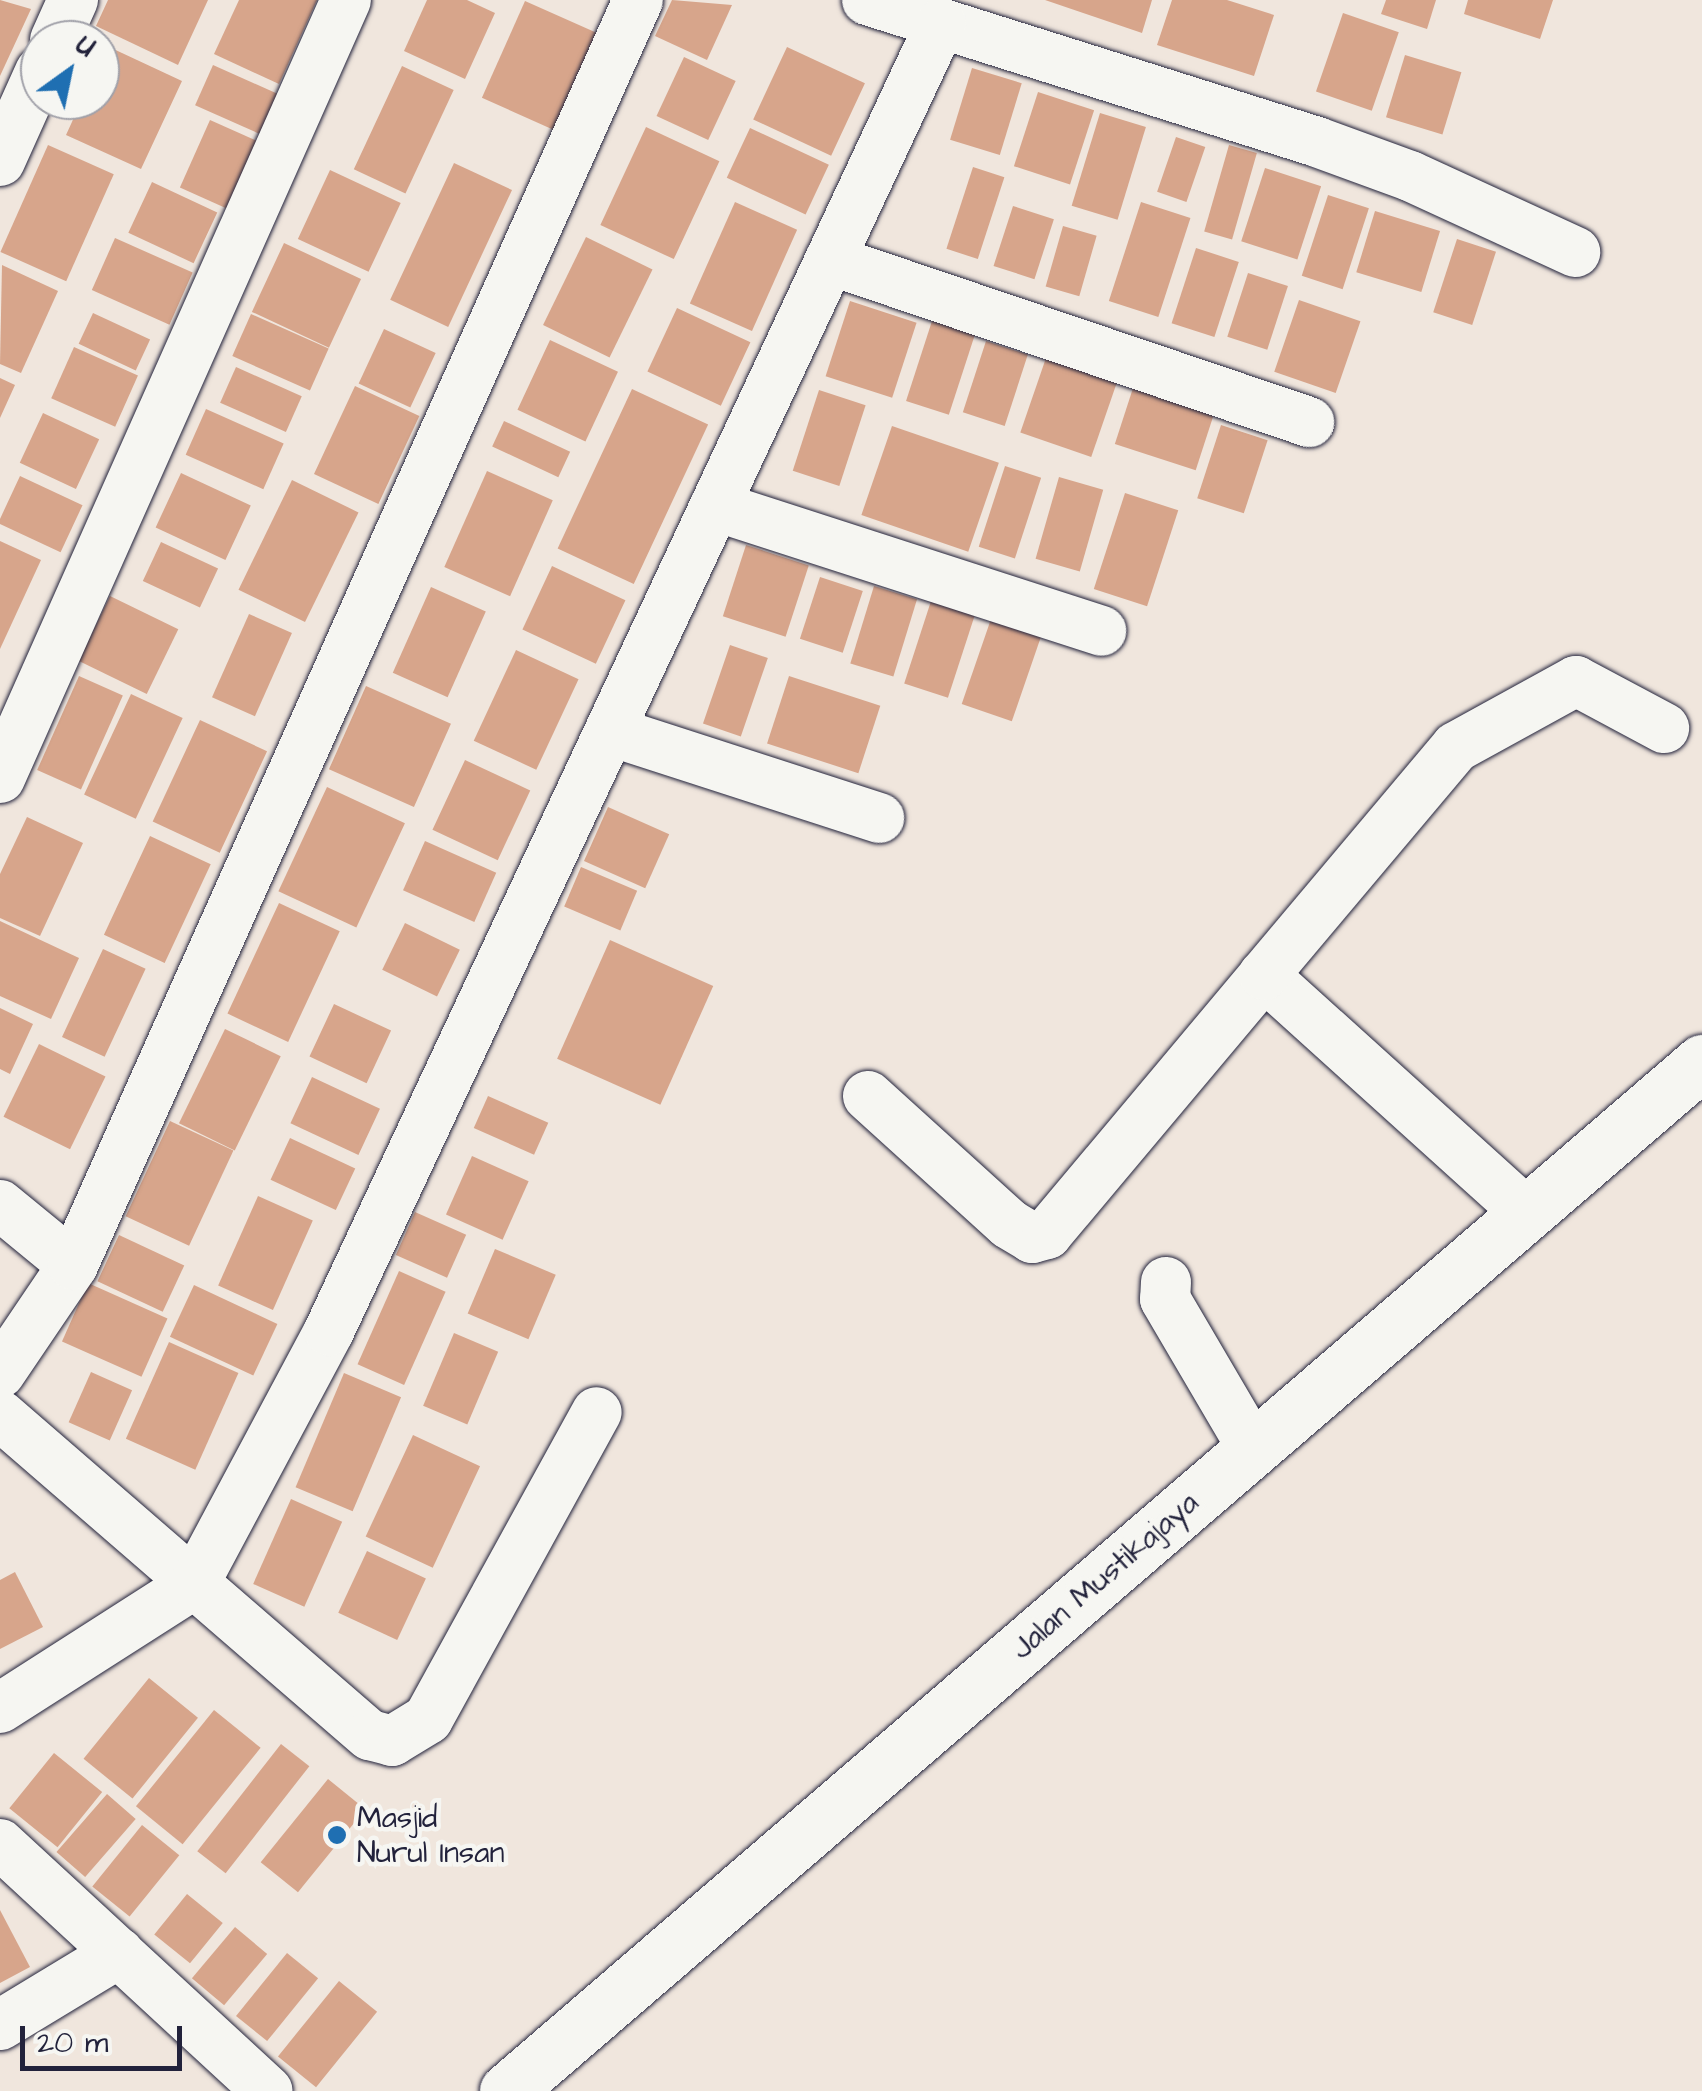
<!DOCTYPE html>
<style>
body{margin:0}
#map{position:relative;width:1702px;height:2091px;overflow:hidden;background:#f0e6dd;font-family:"Architects Daughter",sans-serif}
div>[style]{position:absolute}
.building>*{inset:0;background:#d7a58b;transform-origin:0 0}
.roads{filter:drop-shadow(0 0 2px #22223b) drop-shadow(0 0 2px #22223b)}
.street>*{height:50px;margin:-25px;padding:0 25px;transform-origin:25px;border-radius:25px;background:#f6f6f2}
.secondary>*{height:55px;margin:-27.5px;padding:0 27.5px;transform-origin:27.5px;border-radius:27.5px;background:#f6f6f2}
.dots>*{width:28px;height:28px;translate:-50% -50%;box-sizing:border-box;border:5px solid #f6f6f2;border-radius:50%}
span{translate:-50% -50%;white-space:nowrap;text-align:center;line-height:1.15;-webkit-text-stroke:9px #f6f6f2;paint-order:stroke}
.street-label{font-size:30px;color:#22223b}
.poi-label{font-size:30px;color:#22223b}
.left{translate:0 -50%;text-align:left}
.north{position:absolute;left:20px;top:20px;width:100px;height:100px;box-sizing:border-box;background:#f6f6f2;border:2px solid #a1a1a9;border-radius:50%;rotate:33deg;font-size:28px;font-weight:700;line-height:40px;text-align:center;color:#22223b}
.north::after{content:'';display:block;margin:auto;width:35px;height:45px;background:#1f6fb2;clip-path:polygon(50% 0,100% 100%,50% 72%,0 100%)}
.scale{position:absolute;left:20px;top:2026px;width:162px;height:45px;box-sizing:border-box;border:5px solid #22223b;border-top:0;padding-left:12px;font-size:30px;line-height:35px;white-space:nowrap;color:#22223b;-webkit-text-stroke:8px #f6f6f2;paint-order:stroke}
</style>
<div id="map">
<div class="building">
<div style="clip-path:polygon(0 0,31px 9px,0 76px)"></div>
<div style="clip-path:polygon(108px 0,208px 0,178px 65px,96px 26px)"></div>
<div style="clip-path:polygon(239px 0,317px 0,279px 84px,214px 54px)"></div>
<div style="clip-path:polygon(427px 0,467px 0,495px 13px,465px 79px,404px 51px)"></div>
<div style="clip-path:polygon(672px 0,732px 5px,707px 60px,655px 36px)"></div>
<div style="clip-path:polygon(1045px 0,1152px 0,1142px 33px)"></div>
<div style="clip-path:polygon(1172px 0,1227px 0,1274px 15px,1254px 76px,1157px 45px)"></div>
<div style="clip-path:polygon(1386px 0,1436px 0,1427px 29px,1381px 14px)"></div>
<div style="clip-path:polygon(1468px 0,1553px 0,1540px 39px,1464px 14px)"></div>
<div style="left:525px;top:1px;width:85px;height:106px;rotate:24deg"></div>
<div style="left:1343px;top:13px;width:59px;height:83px;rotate:19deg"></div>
<div style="clip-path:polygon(107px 46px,182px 81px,141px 169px,66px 135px,82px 100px,100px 100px)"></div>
<div style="left:787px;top:47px;width:86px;height:80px;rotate:25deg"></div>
<div style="left:1405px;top:55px;width:59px;height:65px;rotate:17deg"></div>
<div style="left:684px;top:57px;width:57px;height:65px;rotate:25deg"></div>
<div style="left:213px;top:65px;width:73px;height:44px;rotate:24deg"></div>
<div style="left:402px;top:66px;width:57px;height:114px;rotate:25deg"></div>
<div style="left:972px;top:68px;width:52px;height:75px;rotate:17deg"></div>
<div style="left:1038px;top:92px;width:59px;height:78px;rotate:18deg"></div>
<div style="left:1100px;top:113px;width:48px;height:97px;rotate:17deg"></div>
<div style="left:210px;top:120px;width:61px;height:74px;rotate:24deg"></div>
<div style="left:646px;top:127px;width:81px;height:108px;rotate:25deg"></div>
<div style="left:750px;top:128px;width:87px;height:55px;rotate:25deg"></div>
<div style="left:1176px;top:137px;width:31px;height:58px;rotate:19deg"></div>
<div style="left:48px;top:145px;width:72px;height:117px;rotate:24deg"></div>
<div style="left:1229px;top:145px;width:29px;height:90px;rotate:16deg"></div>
<div style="left:454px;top:163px;width:64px;height:151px;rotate:25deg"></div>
<div style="left:973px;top:167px;width:33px;height:86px;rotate:18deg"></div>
<div style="left:1265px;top:168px;width:59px;height:77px;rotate:18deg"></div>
<div style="left:330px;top:170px;width:78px;height:76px;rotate:25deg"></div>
<div style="left:152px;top:182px;width:72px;height:56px;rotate:25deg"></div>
<div style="left:1328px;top:195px;width:43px;height:85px;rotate:18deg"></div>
<div style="left:735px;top:202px;width:68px;height:111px;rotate:24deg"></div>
<div style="left:1141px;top:202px;width:52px;height:104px;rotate:18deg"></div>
<div style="left:1013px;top:206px;width:43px;height:63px;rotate:18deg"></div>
<div style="left:1375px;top:211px;width:68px;height:64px;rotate:17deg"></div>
<div style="left:1063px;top:226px;width:35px;height:63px;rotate:16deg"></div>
<div style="left:586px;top:237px;width:74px;height:98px;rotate:26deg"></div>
<div style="left:115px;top:238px;width:85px;height:57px;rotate:24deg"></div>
<div style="left:1457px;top:239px;width:41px;height:77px;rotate:18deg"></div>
<div style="left:284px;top:243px;width:85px;height:76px;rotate:25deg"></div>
<div style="left:1196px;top:248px;width:45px;height:79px;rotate:18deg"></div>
<div style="clip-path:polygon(2px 265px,58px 291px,21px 373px,0 364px)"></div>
<div style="left:1248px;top:273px;width:42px;height:67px;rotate:18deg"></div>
<div style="left:1299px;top:300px;width:65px;height:76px;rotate:19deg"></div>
<div style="left:850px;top:301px;width:70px;height:79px;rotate:18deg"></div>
<div style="left:677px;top:308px;width:81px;height:70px;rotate:25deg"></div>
<div style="left:93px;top:313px;width:63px;height:34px;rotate:25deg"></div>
<div style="left:251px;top:314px;width:85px;height:46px;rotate:24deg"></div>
<div style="left:932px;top:321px;width:45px;height:84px;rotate:18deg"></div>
<div style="left:384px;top:329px;width:57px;height:60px;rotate:25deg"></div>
<div style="left:550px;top:340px;width:75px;height:77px;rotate:25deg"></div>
<div style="left:986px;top:341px;width:44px;height:75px;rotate:18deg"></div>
<div style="left:74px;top:347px;width:70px;height:56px;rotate:24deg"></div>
<div style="left:1047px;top:355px;width:75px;height:82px;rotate:19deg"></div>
<div style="left:236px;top:367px;width:72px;height:39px;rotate:24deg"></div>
<div style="clip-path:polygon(0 378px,15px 385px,0 418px)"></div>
<div style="left:1134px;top:385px;width:85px;height:62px;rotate:18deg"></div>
<div style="left:355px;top:386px;width:71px;height:97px;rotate:25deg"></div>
<div style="left:632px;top:389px;width:84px;height:176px;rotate:25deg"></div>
<div style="left:819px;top:390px;width:49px;height:85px;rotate:18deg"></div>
<div style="left:206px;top:409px;width:85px;height:50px;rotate:24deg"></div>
<div style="left:43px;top:413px;width:62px;height:55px;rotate:25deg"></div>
<div style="left:504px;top:421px;width:73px;height:28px;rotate:25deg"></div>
<div style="left:1221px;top:425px;width:49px;height:77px;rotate:18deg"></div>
<div style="left:892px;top:426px;width:113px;height:94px;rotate:19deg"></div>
<div style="left:1005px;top:466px;width:38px;height:85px;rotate:18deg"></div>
<div style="left:487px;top:471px;width:72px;height:105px;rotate:24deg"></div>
<div style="left:181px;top:473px;width:77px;height:60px;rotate:25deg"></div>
<div style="left:20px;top:476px;width:69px;height:52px;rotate:25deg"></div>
<div style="left:1059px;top:477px;width:46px;height:85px;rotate:16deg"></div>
<div style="left:292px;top:480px;width:74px;height:122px;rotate:26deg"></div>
<div style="left:1125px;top:493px;width:56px;height:101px;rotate:18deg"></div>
<div style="clip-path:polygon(0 541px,41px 560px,0 649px)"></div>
<div style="left:161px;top:542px;width:63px;height:43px;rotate:25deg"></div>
<div style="left:746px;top:545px;width:66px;height:75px;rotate:18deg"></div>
<div style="left:552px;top:566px;width:81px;height:70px;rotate:25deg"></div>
<div style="left:820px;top:577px;width:45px;height:65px;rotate:18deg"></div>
<div style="left:874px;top:586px;width:45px;height:81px;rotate:17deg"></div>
<div style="left:431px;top:587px;width:60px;height:94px;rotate:24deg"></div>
<div style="left:110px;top:596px;width:76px;height:72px;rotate:26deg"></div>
<div style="left:932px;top:598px;width:46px;height:90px;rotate:18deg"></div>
<div style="left:249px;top:614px;width:47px;height:91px;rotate:24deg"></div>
<div style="left:991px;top:619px;width:53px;height:90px;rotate:19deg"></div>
<div style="left:730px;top:645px;width:40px;height:83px;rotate:19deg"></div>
<div style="left:516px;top:650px;width:69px;height:100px;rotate:25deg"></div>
<div style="left:79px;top:676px;width:48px;height:103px;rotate:24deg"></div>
<div style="left:789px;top:676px;width:96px;height:71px;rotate:18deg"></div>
<div style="left:366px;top:686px;width:93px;height:91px;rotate:24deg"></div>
<div style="left:131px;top:694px;width:57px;height:111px;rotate:25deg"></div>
<div style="left:200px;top:720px;width:74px;height:112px;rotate:25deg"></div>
<div style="left:465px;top:760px;width:72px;height:77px;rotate:25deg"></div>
<div style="left:327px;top:787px;width:86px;height:115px;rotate:25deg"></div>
<div style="left:608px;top:807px;width:67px;height:59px;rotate:24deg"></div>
<div style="clip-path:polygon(27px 817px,83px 843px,40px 936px,0 918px,0 874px)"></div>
<div style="left:150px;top:836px;width:67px;height:109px;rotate:25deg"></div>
<div style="left:425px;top:841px;width:78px;height:54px;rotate:24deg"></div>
<div style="left:581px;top:867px;width:61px;height:43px;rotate:23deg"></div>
<div style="left:279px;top:903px;width:67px;height:122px;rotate:25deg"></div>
<div style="clip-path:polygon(0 921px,79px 958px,51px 1019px,0 996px)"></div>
<div style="left:405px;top:923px;width:61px;height:52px;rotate:26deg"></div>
<div style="left:610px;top:940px;width:113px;height:130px;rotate:24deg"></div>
<div style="left:103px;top:949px;width:47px;height:97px;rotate:25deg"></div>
<div style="left:334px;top:1004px;width:63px;height:58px;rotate:25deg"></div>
<div style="clip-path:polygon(0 1008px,33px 1024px,10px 1074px,0 1069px)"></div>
<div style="left:225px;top:1029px;width:62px;height:105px;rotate:26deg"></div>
<div style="left:39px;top:1044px;width:74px;height:81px;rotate:26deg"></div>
<div style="left:312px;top:1077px;width:75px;height:51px;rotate:25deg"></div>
<div style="left:488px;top:1096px;width:66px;height:35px;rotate:24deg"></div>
<div style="left:170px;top:1121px;width:70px;height:105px;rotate:25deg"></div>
<div style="left:290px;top:1138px;width:72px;height:46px;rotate:25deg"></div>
<div style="left:472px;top:1156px;width:62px;height:64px;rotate:24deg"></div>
<div style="left:258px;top:1196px;width:60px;height:98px;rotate:24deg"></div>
<div style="left:415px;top:1212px;width:56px;height:47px;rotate:24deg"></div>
<div style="left:119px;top:1235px;width:72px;height:51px;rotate:25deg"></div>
<div style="left:495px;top:1249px;width:66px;height:70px;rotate:23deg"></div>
<div style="left:399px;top:1271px;width:51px;height:102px;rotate:24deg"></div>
<div style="left:88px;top:1283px;width:87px;height:64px;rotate:24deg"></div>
<div style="left:194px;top:1285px;width:92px;height:57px;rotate:25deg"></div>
<div style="left:454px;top:1333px;width:48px;height:79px;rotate:23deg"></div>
<div style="left:169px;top:1342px;width:76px;height:106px;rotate:24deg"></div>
<div style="left:91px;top:1372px;width:45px;height:55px;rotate:24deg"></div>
<div style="left:344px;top:1373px;width:62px;height:124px;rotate:23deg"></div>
<div style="left:413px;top:1435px;width:74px;height:112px;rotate:25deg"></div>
<div style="left:291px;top:1499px;width:56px;height:93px;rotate:24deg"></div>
<div style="left:367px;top:1551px;width:65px;height:68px;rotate:25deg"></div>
<div style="clip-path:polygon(15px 1572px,43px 1627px,0 1649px,0 1580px)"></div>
<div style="left:149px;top:1678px;width:63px;height:104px;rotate:39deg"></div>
<div style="left:214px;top:1710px;width:60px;height:124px;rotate:39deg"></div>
<div style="left:281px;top:1744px;width:36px;height:136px;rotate:38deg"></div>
<div style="left:54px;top:1753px;width:62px;height:71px;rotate:39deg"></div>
<div style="left:328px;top:1779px;width:48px;height:107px;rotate:39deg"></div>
<div style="left:107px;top:1794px;width:38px;height:77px;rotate:41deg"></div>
<div style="left:142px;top:1825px;width:48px;height:79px;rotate:39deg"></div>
<div style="left:187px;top:1894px;width:46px;height:52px;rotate:39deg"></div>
<div style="clip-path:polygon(0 1910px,30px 1967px,0 1983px)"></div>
<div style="left:235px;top:1927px;width:42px;height:67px;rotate:40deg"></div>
<div style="left:287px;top:1953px;width:40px;height:81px;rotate:39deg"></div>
<div style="left:339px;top:1981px;width:49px;height:97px;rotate:39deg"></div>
</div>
<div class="roads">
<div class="street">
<div style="left:867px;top:0;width:472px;rotate:17.5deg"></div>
<div style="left:1317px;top:142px;width:99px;rotate:20.1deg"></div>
<div style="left:1410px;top:176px;width:182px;rotate:24.7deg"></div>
<div style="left:55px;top:40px;width:44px;rotate:-65.8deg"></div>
<div style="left:0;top:161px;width:98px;rotate:-65.8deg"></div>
<div style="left:830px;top:260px;width:506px;rotate:18.69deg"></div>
<div style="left:715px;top:506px;width:406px;rotate:17.9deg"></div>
<div style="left:610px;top:731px;width:283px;rotate:17.9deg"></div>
<div style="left:0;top:778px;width:851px;rotate:-66.02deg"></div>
<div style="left:868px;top:1096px;width:190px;rotate:42.2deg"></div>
<div style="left:1009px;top:1224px;width:27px;rotate:31deg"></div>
<div style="left:1032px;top:1238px;width:16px;rotate:-15deg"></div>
<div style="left:1047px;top:1234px;width:338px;rotate:-50deg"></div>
<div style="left:0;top:1205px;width:94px;rotate:39.4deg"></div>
<div style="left:1527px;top:1213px;width:355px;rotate:-137.9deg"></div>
<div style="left:1264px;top:975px;width:298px;rotate:-49.9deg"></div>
<div style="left:1456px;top:747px;width:137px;rotate:-28.8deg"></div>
<div style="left:1576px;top:681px;width:100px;rotate:28.1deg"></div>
<div style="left:1166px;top:1282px;width:17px;rotate:93deg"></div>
<div style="left:1165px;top:1299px;width:174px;rotate:59.6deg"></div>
<div style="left:0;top:1373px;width:130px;rotate:-55.9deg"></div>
<div style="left:73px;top:1265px;width:1385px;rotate:-65.93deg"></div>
<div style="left:0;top:1415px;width:489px;rotate:40.9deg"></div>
<div style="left:370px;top:1735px;width:23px;rotate:15deg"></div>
<div style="left:392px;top:1741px;width:42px;rotate:-31.4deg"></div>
<div style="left:428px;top:1719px;width:350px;rotate:-61.2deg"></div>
<div style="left:0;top:1708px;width:230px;rotate:-32.6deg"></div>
<div style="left:194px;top:1584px;width:287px;rotate:-61.9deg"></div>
<div style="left:329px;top:1331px;width:1444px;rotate:-64.93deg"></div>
<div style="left:0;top:1844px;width:364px;rotate:42.7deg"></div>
<div style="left:0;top:2025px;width:139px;rotate:-31.2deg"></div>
</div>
<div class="secondary">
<div style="left:507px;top:2091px;width:1577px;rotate:-40.73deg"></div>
</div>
</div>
<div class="dots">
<div style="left:337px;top:1835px;background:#1f6fb2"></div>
</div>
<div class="street-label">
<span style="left:1105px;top:1576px;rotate:-41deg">Jalan Mustikajaya</span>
</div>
<div class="poi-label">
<span class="left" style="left:357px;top:1835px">Masjid<br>Nurul Insan</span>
</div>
<div class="north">U</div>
<div class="scale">20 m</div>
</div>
